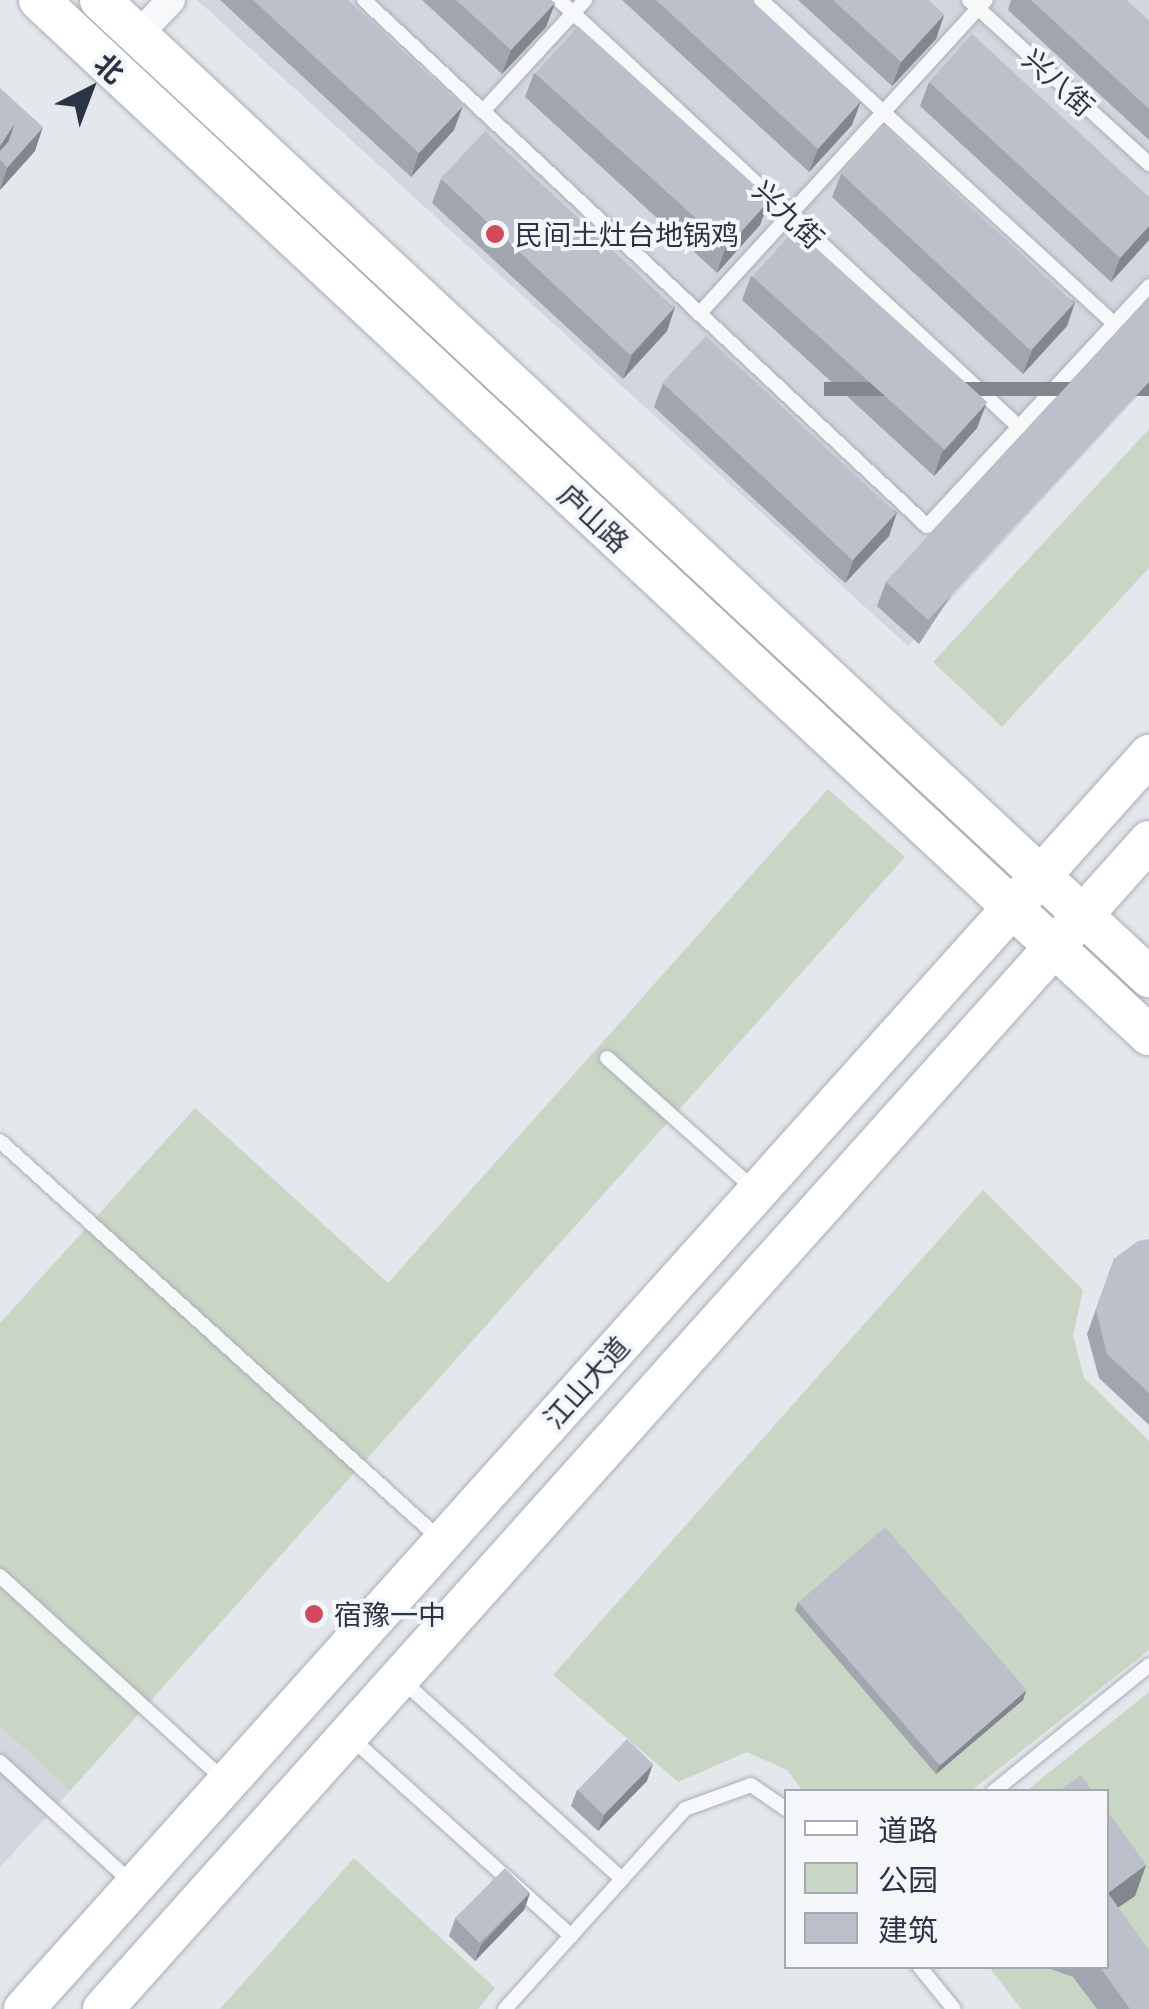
<!DOCTYPE html>
<meta charset="utf-8">
<style>
body{margin:0}
#map{position:relative;width:1149px;height:2009px;overflow:hidden;background:#e4e7ec;font-family:Lato,"Noto Sans SC",sans-serif}
div>[style]{position:absolute}
.built>*{inset:0;background:#d2d6de}
.green>*{inset:0;background:#c9d6c5}
.roads{filter:drop-shadow(0 0 2px #a9aeb7) drop-shadow(0 0 2px #a9aeb7)}
.lane>*{height:14px;margin:-7px;padding:0 7px;transform-origin:7px;border-radius:7px;background:#f7f8fa}
.street>*{height:28px;margin:-14px;padding:0 14px;transform-origin:14px;border-radius:14px;background:#f7f8fa}
.secondary>*{height:40px;margin:-20px;padding:0 20px;transform-origin:20px;border-radius:20px;background:#fff}
.wall>*{inset:0;background:#a1a5ae}
.shaded-wall>*{inset:0;background:#83868d;transform-origin:0 0}
.building>*{inset:0;background:#bbc0ca;transform-origin:0 0}
.dots>*{width:28px;height:28px;translate:-50% -50%;box-sizing:border-box;border:5px solid #f4f6f9;border-radius:50%}
span{translate:-50% -50%;white-space:nowrap;text-align:center;line-height:1.15;-webkit-text-stroke:8px #f4f6f9;paint-order:stroke}
.street-label{font-size:28px;color:#2b3445}
.poi-label{font-size:28px;color:#2b3445}
.left{translate:0 -50%;text-align:left}
.legend{position:absolute;left:784px;top:1789px;width:325px;height:180px;box-sizing:border-box;background:#f4f6f9;border:2px solid #a4a8b1;margin:0;padding:12px 18px;list-style:none;font-size:30px;color:#2b3445}
.legend li{display:flex;align-items:center;gap:20px;height:50px}
.legend b{width:50px;border:2px solid #a4a8b1}
.north{position:absolute;left:40px;top:40px;width:100px;height:100px;-webkit-text-stroke:8px #f4f6f9;paint-order:stroke;rotate:42deg;font-size:28px;font-weight:700;line-height:40px;text-align:center;color:#2b3445}
.north::after{content:'';display:block;margin:auto;width:35px;height:45px;background:#2b3445;clip-path:polygon(50% 0,100% 100%,50% 72%,0 100%)}
</style>
<div id="map">
<div class="built">
<div style="clip-path:polygon(197px 0,1149px 0,1149px 384px,908px 646px)"></div>
<div style="clip-path:polygon(0 1726px,70px 1791px,0 1867px)"></div>
</div>
<div class="green">
<div style="clip-path:polygon(1149px 429px,1149px 568px,1002px 727px,933px 662px)"></div>
<div style="clip-path:polygon(828px 789px,905px 857px,70px 1791px,0 1726px,0 1323px,195px 1108px,388px 1283px)"></div>
<div style="clip-path:polygon(983px 1190px,1083px 1290px,1073px 1335px,1084px 1378px,1149px 1441px,1149px 1650px,971px 1791px,803px 1791px,787px 1770px,747px 1752px,678px 1782px,553px 1675px)"></div>
<div style="clip-path:polygon(1149px 1692px,1149px 2009px,1021px 2009px,989px 1967px,1106px 1966px,1106px 1792px,1026px 1791px)"></div>
<div style="clip-path:polygon(354px 1858px,495px 1988px,478px 2009px,220px 2009px)"></div>
</div>
<div class="roads">
<div class="lane">
<div style="left:364px;top:0;width:770px;rotate:43.05deg"></div>
<div style="left:927px;top:526px;width:327px;rotate:-47.2deg"></div>
<div style="left:559px;top:0;width:628px;rotate:42.87deg"></div>
<div style="left:761px;top:0;width:479px;rotate:42.5deg"></div>
<div style="left:969px;top:0;width:244px;rotate:42.3deg"></div>
<div style="left:483px;top:111px;width:151px;rotate:-47.4deg"></div>
<div style="left:699px;top:314px;width:425px;rotate:-47.6deg"></div>
<div style="left:607px;top:1058px;width:198px;rotate:41.7deg"></div>
<div style="left:0;top:1141px;width:595px;rotate:42.14deg"></div>
<div style="left:0;top:1576px;width:304px;rotate:42.3deg"></div>
<div style="left:404px;top:1682px;width:294px;rotate:42.1deg"></div>
<div style="left:349px;top:1736px;width:299px;rotate:42deg"></div>
<div style="left:0;top:1762px;width:182px;rotate:42.5deg"></div>
<div style="left:993px;top:1792px;width:201px;rotate:-39.1deg"></div>
<div style="left:919px;top:1966px;width:55px;rotate:50.9deg"></div>
<div style="left:505px;top:2009px;width:269px;rotate:-48deg"></div>
<div style="left:685px;top:1809px;width:70px;rotate:-20deg"></div>
<div style="left:751px;top:1785px;width:42px;rotate:34.4deg"></div>
</div>
<div class="street">
<div style="left:138px;top:35px;width:48px;rotate:-46.7deg"></div>
</div>
<div class="secondary">
<div style="left:39px;top:0;width:1518px;rotate:43deg"></div>
<div style="left:100px;top:0;width:1434px;rotate:42.96deg"></div>
<div style="left:24px;top:2009px;width:1685px;rotate:-48.1deg"></div>
<div style="left:103px;top:2009px;width:1568px;rotate:-48.15deg"></div>
</div>
</div>
<div class="wall">
<div style="clip-path:polygon(220px 0,348px 0,454px 130px,411px 177px)"></div>
<div style="clip-path:polygon(422px 0,551px 0,555px 3px,546px 27px,502px 74px)"></div>
<div style="clip-path:polygon(622px 0,751px 0,852px 125px,809px 172px)"></div>
<div style="clip-path:polygon(798px 0,928px 0,944px 15px,936px 39px,892px 86px)"></div>
<div style="clip-path:polygon(1011px 0,1126px 0,1149px 21px,1149px 140px,1008px 10px)"></div>
<div style="clip-path:polygon(534px 73px,769px 201px,760px 225px,717px 273px,525px 97px)"></div>
<div style="clip-path:polygon(929px 82px,1149px 197px,1149px 240px,1111px 282px,920px 106px)"></div>
<div style="clip-path:polygon(0 88px,35px 151px,0 190px)"></div>
<div style="clip-path:polygon(841px 174px,1075px 302px,1067px 326px,1023px 374px,832px 197px)"></div>
<div style="clip-path:polygon(441px 179px,675px 307px,667px 331px,623px 379px,432px 203px)"></div>
<div style="clip-path:polygon(751px 276px,986px 404px,977px 428px,934px 476px,742px 300px)"></div>
<div style="clip-path:polygon(1149px 297px,919px 644px,877px 606px,886px 582px)"></div>
<div style="clip-path:polygon(663px 383px,897px 512px,889px 536px,845px 583px,654px 407px)"></div>
<div style="clip-path:polygon(1149px 1239px,1149px 1425px,1099px 1378px,1087px 1334px,1114px 1259px)"></div>
<div style="clip-path:polygon(798px 1602px,1026px 1691px,1023px 1700px,936px 1774px,795px 1610px)"></div>
<div style="clip-path:polygon(647px 1781px,598px 1831px,571px 1806px,577px 1790px)"></div>
<div style="clip-path:polygon(1106px 1810px,1146px 1865px,1135px 1896px,1118px 1907px,1149px 2009px,1097px 2009px,1073px 1977px,1043px 1966px,1106px 1966px)"></div>
<div style="clip-path:polygon(530px 1893px,524px 1910px,475px 1961px,449px 1936px,455px 1919px)"></div>
</div>
<div class="shaded-wall">
<div style="clip-path:polygon(555px 3px,546px 27px,502px 74px,511px 50px)"></div>
<div style="clip-path:polygon(944px 15px,936px 39px,892px 86px,901px 62px)"></div>
<div style="clip-path:polygon(861px 101px,852px 125px,809px 172px,818px 149px)"></div>
<div style="clip-path:polygon(463px 106px,454px 130px,411px 177px,419px 153px)"></div>
<div style="clip-path:polygon(15px 123px,1px 161px,0 146px)"></div>
<div style="clip-path:polygon(43px 127px,35px 151px,0 190px,7px 168px)"></div>
<div style="clip-path:polygon(769px 201px,760px 225px,717px 273px,725px 249px)"></div>
<div style="clip-path:polygon(1149px 226px,1149px 240px,1111px 282px,1120px 258px)"></div>
<div style="clip-path:polygon(1075px 302px,1067px 326px,1023px 374px,1032px 350px)"></div>
<div style="clip-path:polygon(675px 307px,667px 331px,623px 379px,632px 355px)"></div>
<div style="left:1149px;top:382px;width:14px;height:325px;rotate:90deg"></div>
<div style="clip-path:polygon(986px 404px,977px 428px,934px 476px,942px 452px)"></div>
<div style="clip-path:polygon(897px 512px,889px 536px,845px 583px,854px 559px)"></div>
<div style="clip-path:polygon(1026px 1691px,1023px 1700px,936px 1774px,939px 1766px)"></div>
<div style="clip-path:polygon(653px 1764px,647px 1781px,598px 1831px,604px 1815px)"></div>
<div style="clip-path:polygon(1146px 1865px,1135px 1896px,1106px 1916px,1108px 1893px)"></div>
<div style="clip-path:polygon(530px 1893px,524px 1910px,475px 1961px,481px 1945px)"></div>
</div>
<div class="building">
<div style="clip-path:polygon(253px 0,348px 0,463px 106px,419px 153px)"></div>
<div style="clip-path:polygon(456px 0,551px 0,555px 3px,511px 50px)"></div>
<div style="clip-path:polygon(656px 0,751px 0,861px 101px,818px 149px)"></div>
<div style="clip-path:polygon(833px 0,928px 0,944px 15px,901px 62px)"></div>
<div style="clip-path:polygon(1031px 0,1126px 0,1149px 21px,1149px 109px)"></div>
<div style="left:578px;top:26px;width:259px;height:64px;rotate:42deg"></div>
<div style="clip-path:polygon(972px 34px,1149px 197px,1149px 226px,1120px 258px,929px 82px)"></div>
<div style="clip-path:polygon(0 88px,43px 127px,7px 168px,0 159px,0 151px,9px 141px,15px 123px,0 110px)"></div>
<div style="clip-path:polygon(0 110px,15px 123px,0 146px)"></div>
<div style="left:884px;top:126px;width:260px;height:64px;rotate:43deg"></div>
<div style="left:485px;top:131px;width:259px;height:65px;rotate:43deg"></div>
<div style="left:795px;top:229px;width:259px;height:64px;rotate:42deg"></div>
<div style="clip-path:polygon(1149px 297px,1149px 382px,928px 620px,886px 582px)"></div>
<div style="left:706px;top:336px;width:260px;height:64px;rotate:43deg"></div>
<div style="clip-path:polygon(1149px 1239px,1149px 1393px,1107px 1354px,1096px 1310px,1114px 1259px,1138px 1241px)"></div>
<div style="left:885px;top:1527px;width:216px;height:115px;rotate:49deg"></div>
<div style="left:627px;top:1739px;width:36px;height:71px;rotate:44deg"></div>
<div style="clip-path:polygon(1081px 1775px,1093px 1792px,1058px 1792px)"></div>
<div style="clip-path:polygon(1106px 1810px,1146px 1865px,1108px 1893px,1149px 1950px,1149px 2009px,1130px 2009px,1099px 1966px,1106px 1966px)"></div>
<div style="left:505px;top:1868px;width:35px;height:71px;rotate:45deg"></div>
</div>
<div class="dots">
<div style="left:495px;top:234px;background:#d1495b"></div>
<div style="left:314px;top:1614px;background:#d1495b"></div>
</div>
<div class="street-label">
<span style="left:1059px;top:82px;rotate:42deg">兴八街</span>
<span style="left:789px;top:214px;rotate:43deg">兴九街</span>
<span style="left:594px;top:518px;rotate:43deg">庐山路</span>
<span style="left:586px;top:1382px;rotate:-48deg">江山大道</span>
</div>
<div class="poi-label">
<span class="left" style="left:515px;top:234px">民间土灶台地锅鸡</span>
<span class="left" style="left:334px;top:1614px">宿豫一中</span>
</div>
<ul class="legend">
<li><b style="height:12px;background:#fff"></b>道路</li>
<li><b style="height:28px;background:#c9d6c5"></b>公园</li>
<li><b style="height:28px;background:#bbc0ca"></b>建筑</li>
</ul>
<div class="north">北</div>
</div>
